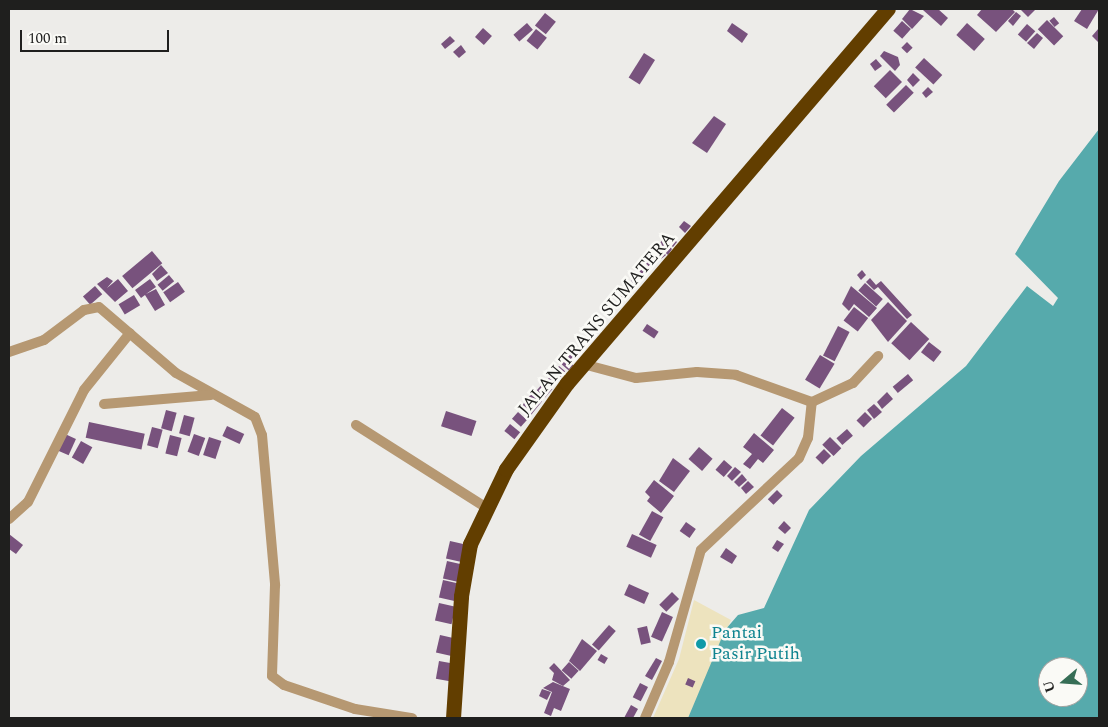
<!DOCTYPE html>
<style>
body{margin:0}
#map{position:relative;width:1108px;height:727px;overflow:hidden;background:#edece9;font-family:Spectral,serif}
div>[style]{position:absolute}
.sand>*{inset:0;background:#ede3be}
.water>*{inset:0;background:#56aaac}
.building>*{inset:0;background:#78527d;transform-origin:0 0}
.round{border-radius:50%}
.minor>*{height:10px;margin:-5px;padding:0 5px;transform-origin:5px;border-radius:5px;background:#b69872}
.highway>*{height:15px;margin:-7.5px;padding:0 7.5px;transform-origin:7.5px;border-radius:7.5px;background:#623e00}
.dots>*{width:14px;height:14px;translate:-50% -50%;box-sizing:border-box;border:2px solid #fafaf6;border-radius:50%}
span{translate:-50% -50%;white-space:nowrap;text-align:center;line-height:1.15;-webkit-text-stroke:5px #fafaf6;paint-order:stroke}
.street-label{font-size:18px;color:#1f1f1e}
.culture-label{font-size:18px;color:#0d838f}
.left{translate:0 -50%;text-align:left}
.frame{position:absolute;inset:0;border:10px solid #1f1f1e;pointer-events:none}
.north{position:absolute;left:1038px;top:657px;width:50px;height:50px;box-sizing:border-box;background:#fafaf6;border:1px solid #a2a2a0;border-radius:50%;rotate:252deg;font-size:14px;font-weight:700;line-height:20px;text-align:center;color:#1f1f1e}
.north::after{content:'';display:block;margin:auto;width:18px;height:22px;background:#366e56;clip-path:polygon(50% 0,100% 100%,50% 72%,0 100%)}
.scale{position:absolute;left:20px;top:30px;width:149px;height:22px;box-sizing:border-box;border:2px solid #1f1f1e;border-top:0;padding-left:6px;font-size:15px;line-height:18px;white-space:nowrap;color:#1f1f1e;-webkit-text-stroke:4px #fafaf6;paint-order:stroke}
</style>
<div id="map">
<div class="sand">
<div style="clip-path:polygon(694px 600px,731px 620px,688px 718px,653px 718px,679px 659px)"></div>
</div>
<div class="water">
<div style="clip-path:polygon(evenodd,1099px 129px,1099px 718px,688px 718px,725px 630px,738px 615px,764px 608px,809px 510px,861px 456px,966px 366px,1027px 286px,1053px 306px,1058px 298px,1015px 254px,1059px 181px,1099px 129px,1048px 667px,1078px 667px,1078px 697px,1048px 697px,1048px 667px)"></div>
</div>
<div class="building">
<div style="clip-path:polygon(910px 9px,924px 16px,912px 29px,902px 19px)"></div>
<div style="clip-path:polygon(938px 9px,948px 18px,941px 26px,923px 10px)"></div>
<div style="clip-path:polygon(982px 9px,1012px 9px,1015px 12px,996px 32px,977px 15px)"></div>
<div style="clip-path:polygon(1020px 9px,1036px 9px,1028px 17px)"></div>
<div style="clip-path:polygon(1082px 9px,1099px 9px,1087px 29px,1074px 21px)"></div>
<div style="clip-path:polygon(1016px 12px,1021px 16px,1013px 26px,1008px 21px)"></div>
<div style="left:545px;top:13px;width:14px;height:16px;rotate:39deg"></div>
<div style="left:1054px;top:17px;width:8px;height:6px;rotate:50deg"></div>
<div style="left:1047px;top:20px;width:23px;height:13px;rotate:45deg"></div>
<div style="left:902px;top:21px;width:12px;height:13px;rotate:42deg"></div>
<div style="left:527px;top:23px;width:9px;height:18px;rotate:49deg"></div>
<div style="clip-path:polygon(732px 23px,748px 34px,742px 43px,727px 31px)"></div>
<div style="left:967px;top:23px;width:24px;height:16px;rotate:42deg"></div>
<div style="left:1027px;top:24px;width:11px;height:14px;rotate:41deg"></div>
<div style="left:483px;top:28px;width:12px;height:12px;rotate:42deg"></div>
<div style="clip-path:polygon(1099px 28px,1099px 43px,1092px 36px)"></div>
<div style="left:536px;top:29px;width:14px;height:15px;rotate:39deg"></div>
<div style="clip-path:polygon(1037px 33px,1043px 38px,1034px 49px,1027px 43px)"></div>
<div style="clip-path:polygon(450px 36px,455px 41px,445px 49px,441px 44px)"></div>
<div style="left:907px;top:42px;width:8px;height:8px;rotate:45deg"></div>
<div style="clip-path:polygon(461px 45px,466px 52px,459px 58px,453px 52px)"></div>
<div style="clip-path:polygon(884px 51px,898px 57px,900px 65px,895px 71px,880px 56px)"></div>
<div style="left:644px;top:53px;width:13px;height:29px;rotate:32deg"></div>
<div style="left:924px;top:58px;width:25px;height:13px;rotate:43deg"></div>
<div style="clip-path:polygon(876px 59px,882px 66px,875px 71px,870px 64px)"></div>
<div style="left:890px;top:70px;width:17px;height:23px;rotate:45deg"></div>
<div style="clip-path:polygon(913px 73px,920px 80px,913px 87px,907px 80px)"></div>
<div style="left:906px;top:85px;width:11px;height:28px;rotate:45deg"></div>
<div style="clip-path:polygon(928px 87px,933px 92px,926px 98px,922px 93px)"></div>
<div style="clip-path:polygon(714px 116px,726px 124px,707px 153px,692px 143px)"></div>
<div style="clip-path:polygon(684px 221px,691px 226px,685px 233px,679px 227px)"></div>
<div style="clip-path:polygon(669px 235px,677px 242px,673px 247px,664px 240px)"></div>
<div style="clip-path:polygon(662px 240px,672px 249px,668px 255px,658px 246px)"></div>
<div style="clip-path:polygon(657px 247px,666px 255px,661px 259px,653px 251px)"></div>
<div style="left:152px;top:251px;width:16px;height:39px;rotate:50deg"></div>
<div style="left:651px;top:253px;width:11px;height:11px;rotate:45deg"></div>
<div style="clip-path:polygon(643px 263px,650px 271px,644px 276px,637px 269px)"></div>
<div style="clip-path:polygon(161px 265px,168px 273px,157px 281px,152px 274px)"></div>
<div style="clip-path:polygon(862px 270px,866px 275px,861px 280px,857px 275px)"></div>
<div class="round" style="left:630.5px;top:272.5px;width:11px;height:11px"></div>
<div style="left:169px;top:275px;width:8px;height:15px;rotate:50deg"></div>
<div style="clip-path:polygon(107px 277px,113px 281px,107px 288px,118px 279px,128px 291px,115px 302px,97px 284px)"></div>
<div style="clip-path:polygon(870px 278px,876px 285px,881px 281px,912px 315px,907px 319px,878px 287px,874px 290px,866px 282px)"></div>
<div style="clip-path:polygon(150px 279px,156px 287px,146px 294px,156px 289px,165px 305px,155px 311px,145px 295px,141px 298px,135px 290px)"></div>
<div style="left:178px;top:282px;width:12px;height:18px;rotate:55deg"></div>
<div style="left:865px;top:283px;width:24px;height:10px;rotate:42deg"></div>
<div style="left:630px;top:284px;width:6px;height:15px;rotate:39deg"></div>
<div style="left:95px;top:286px;width:11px;height:16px;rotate:49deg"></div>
<div style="clip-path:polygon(851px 286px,877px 308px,869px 317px,854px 304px,849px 311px,842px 304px)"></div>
<div style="left:134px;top:295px;width:12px;height:18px;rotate:59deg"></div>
<div style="clip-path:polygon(888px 302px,907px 321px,888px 342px,871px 320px)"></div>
<div style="left:854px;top:307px;width:18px;height:17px;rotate:38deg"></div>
<div style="left:911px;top:322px;width:25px;height:29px;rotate:43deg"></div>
<div style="left:647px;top:324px;width:14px;height:8px;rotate:34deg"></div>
<div style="left:838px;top:326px;width:13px;height:33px;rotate:27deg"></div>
<div style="left:929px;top:342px;width:16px;height:13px;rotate:38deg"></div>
<div style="clip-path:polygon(572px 351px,577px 355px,571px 361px,567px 357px)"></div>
<div style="left:820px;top:355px;width:17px;height:29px;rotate:31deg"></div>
<div style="left:565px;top:358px;width:11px;height:7px;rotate:41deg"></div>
<div style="left:559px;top:366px;width:8px;height:20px;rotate:40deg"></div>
<div style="left:908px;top:374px;width:8px;height:20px;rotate:50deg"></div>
<div style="left:544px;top:382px;width:11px;height:11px;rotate:41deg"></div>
<div style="clip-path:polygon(887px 392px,893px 399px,882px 409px,877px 402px)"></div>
<div style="left:532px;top:393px;width:13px;height:18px;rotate:39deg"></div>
<div style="clip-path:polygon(874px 404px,882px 412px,874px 419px,867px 410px)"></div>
<div style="left:782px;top:408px;width:16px;height:35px;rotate:38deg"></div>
<div style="left:166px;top:410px;width:11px;height:19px;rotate:15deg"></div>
<div style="left:446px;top:411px;width:32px;height:16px;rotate:18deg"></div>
<div style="left:518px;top:412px;width:12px;height:9px;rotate:42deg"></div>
<div style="left:865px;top:412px;width:10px;height:12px;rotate:45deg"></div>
<div style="left:184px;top:415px;width:11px;height:19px;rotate:15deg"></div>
<div style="left:89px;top:422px;width:57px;height:16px;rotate:12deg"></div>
<div style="left:510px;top:424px;width:13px;height:9px;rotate:39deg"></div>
<div style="left:227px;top:426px;width:19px;height:11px;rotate:25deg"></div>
<div style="left:152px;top:427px;width:11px;height:19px;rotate:15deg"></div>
<div style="left:847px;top:429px;width:9px;height:14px;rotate:49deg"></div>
<div style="clip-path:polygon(754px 433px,774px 450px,763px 463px,758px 459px,750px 469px,743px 464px,752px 454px,743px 447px)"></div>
<div style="left:65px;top:434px;width:12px;height:18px;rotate:24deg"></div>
<div style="left:194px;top:434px;width:12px;height:19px;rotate:20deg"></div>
<div style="left:170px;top:435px;width:12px;height:19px;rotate:14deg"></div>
<div style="left:209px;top:437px;width:13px;height:19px;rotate:18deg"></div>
<div style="left:830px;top:437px;width:16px;height:11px;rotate:45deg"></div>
<div style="left:81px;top:441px;width:13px;height:19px;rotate:29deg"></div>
<div style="left:699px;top:447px;width:18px;height:16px;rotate:41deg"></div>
<div style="left:824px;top:449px;width:10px;height:12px;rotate:45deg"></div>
<div style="clip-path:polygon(673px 458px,690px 471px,674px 492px,659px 481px)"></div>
<div style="left:724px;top:460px;width:11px;height:13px;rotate:41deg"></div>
<div style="clip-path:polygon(735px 467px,741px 472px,732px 481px,727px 476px)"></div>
<div style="clip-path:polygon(742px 474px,747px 480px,739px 487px,734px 482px)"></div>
<div style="clip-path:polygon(654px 480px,674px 496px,661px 513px,647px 501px,650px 497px,645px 492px)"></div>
<div style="clip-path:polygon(748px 481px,754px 487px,746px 494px,741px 488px)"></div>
<div style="left:777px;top:490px;width:8px;height:13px;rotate:45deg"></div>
<div style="left:652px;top:511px;width:13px;height:27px;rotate:29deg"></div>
<div style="clip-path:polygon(784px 521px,791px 528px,785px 534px,778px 528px)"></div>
<div style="left:686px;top:522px;width:12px;height:11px;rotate:35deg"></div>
<div style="clip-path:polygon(9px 534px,23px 545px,16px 554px,9px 549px)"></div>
<div style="left:632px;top:534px;width:27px;height:14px;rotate:24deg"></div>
<div style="clip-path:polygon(777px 540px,784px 544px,778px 552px,772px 548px)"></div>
<div style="left:450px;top:541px;width:17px;height:18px;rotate:13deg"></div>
<div style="clip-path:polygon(726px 548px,737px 556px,732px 564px,720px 557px)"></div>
<div style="left:447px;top:561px;width:17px;height:18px;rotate:13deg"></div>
<div style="left:443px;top:580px;width:17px;height:18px;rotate:13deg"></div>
<div style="left:629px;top:584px;width:22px;height:12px;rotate:24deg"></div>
<div style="left:672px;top:592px;width:10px;height:18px;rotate:45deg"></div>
<div style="left:439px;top:603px;width:17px;height:18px;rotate:13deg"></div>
<div style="left:662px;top:612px;width:12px;height:27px;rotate:24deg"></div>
<div style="left:609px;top:625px;width:9px;height:26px;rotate:41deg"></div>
<div style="left:647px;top:626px;width:17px;height:10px;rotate:77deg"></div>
<div style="left:440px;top:635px;width:17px;height:18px;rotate:13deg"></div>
<div style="clip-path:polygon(582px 639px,597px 651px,580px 671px,569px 661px)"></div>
<div style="left:601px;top:654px;width:8px;height:7px;rotate:30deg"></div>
<div style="clip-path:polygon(656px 658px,662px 661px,652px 680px,645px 676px)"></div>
<div style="left:439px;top:661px;width:17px;height:18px;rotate:10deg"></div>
<div style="left:569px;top:662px;width:13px;height:11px;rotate:42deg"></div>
<div style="clip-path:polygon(554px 663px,570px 680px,563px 686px,552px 680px,554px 673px,549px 668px)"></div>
<div style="left:688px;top:678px;width:8px;height:7px;rotate:23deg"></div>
<div style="clip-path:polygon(553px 682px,570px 689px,561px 711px,554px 708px,551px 716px,544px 713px,552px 692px,543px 688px)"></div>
<div style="left:640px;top:683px;width:9px;height:16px;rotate:27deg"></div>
<div style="clip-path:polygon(542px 689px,551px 692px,547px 700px,539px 696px)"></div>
<div style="clip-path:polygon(631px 705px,638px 709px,633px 718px,624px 718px)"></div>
</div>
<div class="minor">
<div style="left:9px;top:352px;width:37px;rotate:-19deg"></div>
<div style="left:44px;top:340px;width:50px;rotate:-36.9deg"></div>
<div style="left:84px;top:310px;width:15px;rotate:-11deg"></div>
<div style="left:99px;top:307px;width:101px;rotate:40.6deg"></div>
<div style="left:176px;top:373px;width:90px;rotate:29.1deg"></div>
<div style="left:255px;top:417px;width:19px;rotate:69deg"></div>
<div style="left:262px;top:435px;width:151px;rotate:85deg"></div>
<div style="left:275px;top:585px;width:91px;rotate:91.9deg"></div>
<div style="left:272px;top:676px;width:15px;rotate:37deg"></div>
<div style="left:284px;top:685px;width:75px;rotate:18.7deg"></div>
<div style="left:355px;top:709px;width:58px;rotate:9deg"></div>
<div style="left:583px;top:364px;width:55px;rotate:14.8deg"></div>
<div style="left:636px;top:378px;width:61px;rotate:-5.6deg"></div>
<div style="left:697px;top:372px;width:39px;rotate:4deg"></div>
<div style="left:736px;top:375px;width:81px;rotate:19.6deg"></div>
<div style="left:812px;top:402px;width:45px;rotate:-24.9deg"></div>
<div style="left:853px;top:383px;width:37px;rotate:-47deg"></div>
<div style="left:104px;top:404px;width:107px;rotate:-4.8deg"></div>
<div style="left:356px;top:425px;width:153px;rotate:32.4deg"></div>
<div style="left:9px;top:519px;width:25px;rotate:-42deg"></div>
<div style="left:28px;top:502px;width:125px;rotate:-63.4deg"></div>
<div style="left:84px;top:390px;width:73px;rotate:-51.1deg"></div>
<div style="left:645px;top:718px;width:61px;rotate:-66.8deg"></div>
<div style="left:669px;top:662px;width:116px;rotate:-74.1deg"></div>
<div style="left:701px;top:550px;width:134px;rotate:-43.2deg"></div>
<div style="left:799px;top:458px;width:22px;rotate:-66deg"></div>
<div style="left:808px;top:438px;width:36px;rotate:-84deg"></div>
</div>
<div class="highway">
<div style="left:453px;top:718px;width:122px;rotate:-86.2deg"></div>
<div style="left:461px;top:596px;width:53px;rotate:-80.2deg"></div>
<div style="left:470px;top:544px;width:83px;rotate:-64.4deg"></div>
<div style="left:506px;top:469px;width:105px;rotate:-54.7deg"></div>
<div style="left:567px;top:383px;width:493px;rotate:-49.4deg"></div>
</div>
<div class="dots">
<div style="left:701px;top:644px;background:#0f9aa8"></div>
</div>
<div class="street-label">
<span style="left:597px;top:324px;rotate:-50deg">JALAN TRANS SUMATERA</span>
</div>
<div class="culture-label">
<span class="left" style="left:711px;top:644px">Pantai<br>Pasir Putih</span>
</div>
<div class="frame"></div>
<div class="north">U</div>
<div class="scale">100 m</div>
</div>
